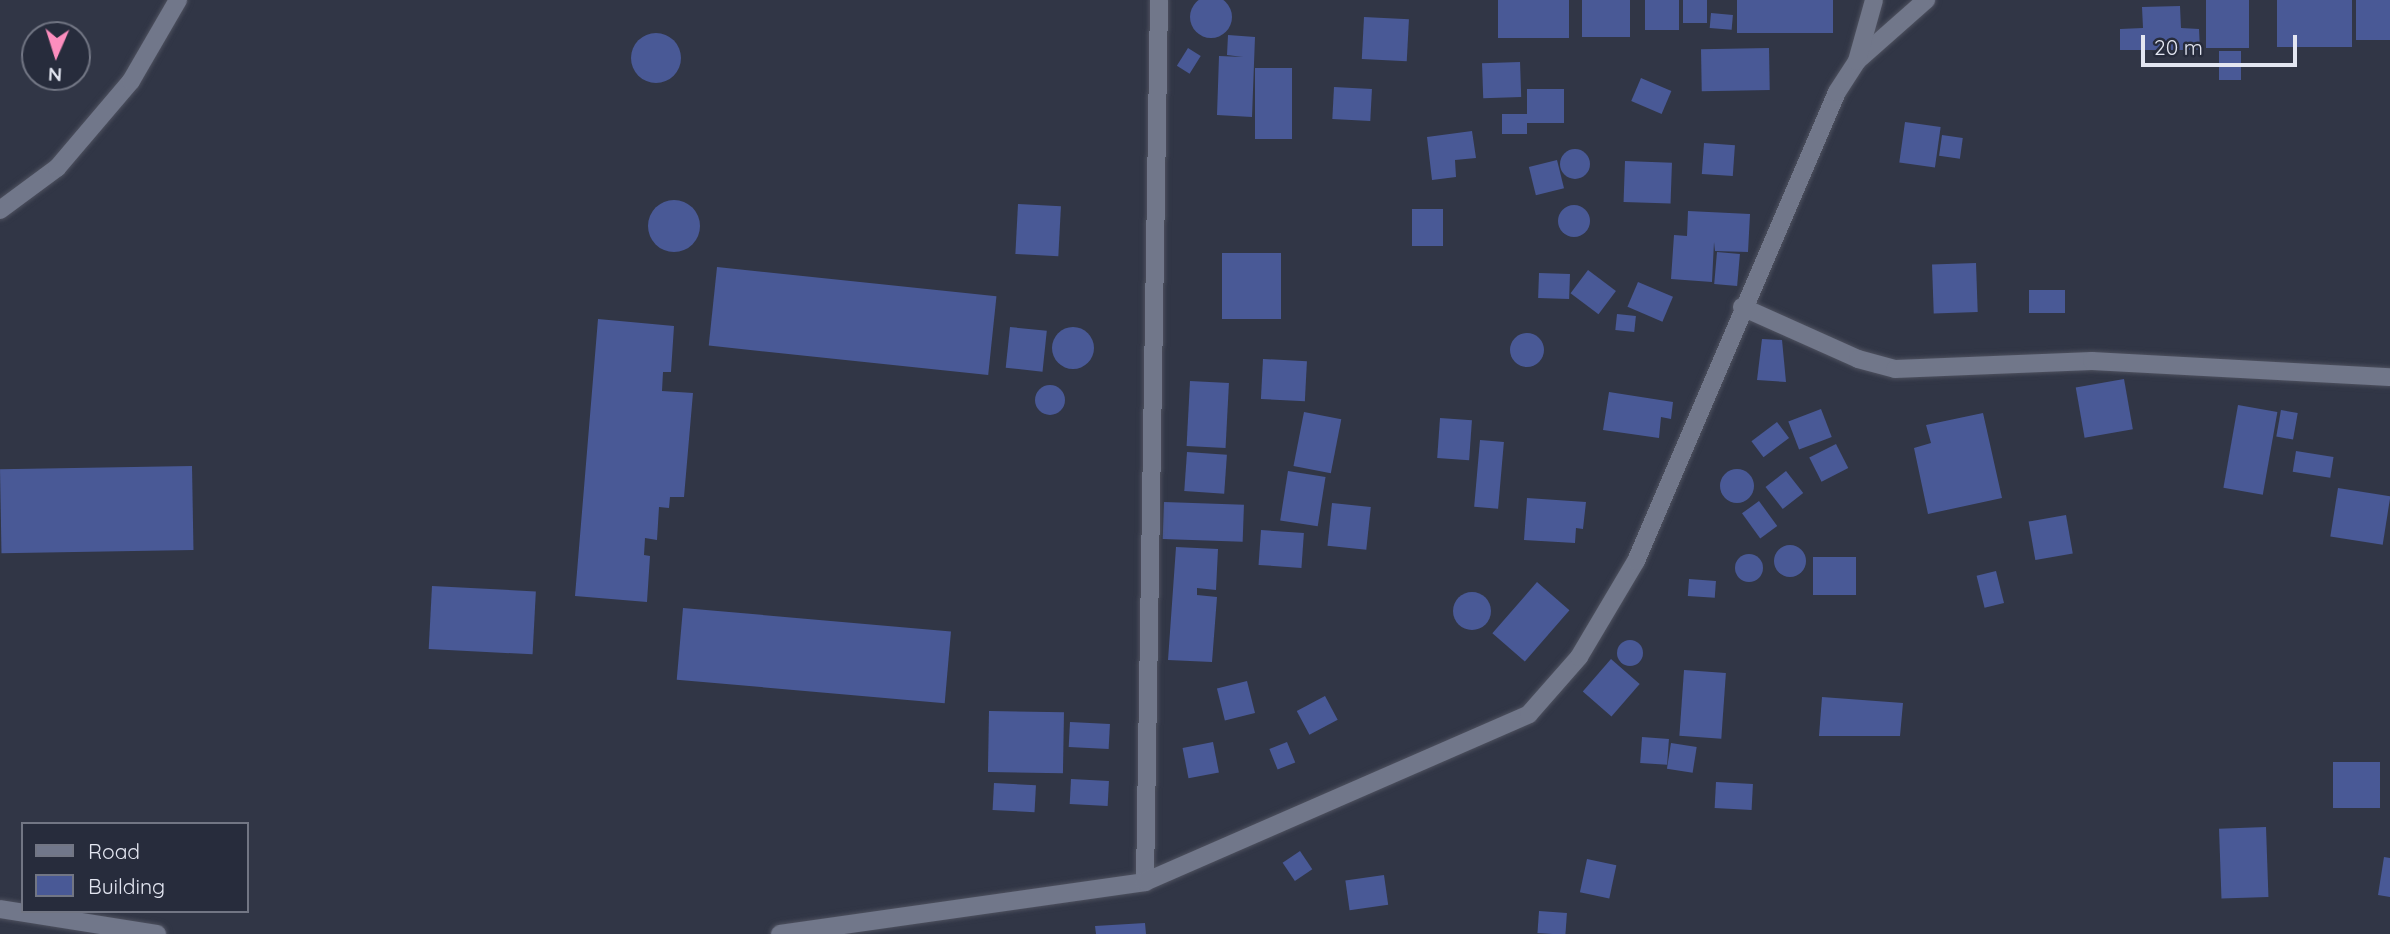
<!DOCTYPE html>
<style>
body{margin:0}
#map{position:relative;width:2390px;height:934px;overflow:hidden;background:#313646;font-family:Quicksand,sans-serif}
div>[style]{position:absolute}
.building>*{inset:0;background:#495996;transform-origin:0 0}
.round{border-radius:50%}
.roads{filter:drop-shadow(0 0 2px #4e515f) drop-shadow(0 0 2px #4e515f)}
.minor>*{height:18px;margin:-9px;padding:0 9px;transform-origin:9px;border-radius:9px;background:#71778a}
span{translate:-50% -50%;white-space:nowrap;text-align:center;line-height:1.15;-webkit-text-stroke:5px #272c3c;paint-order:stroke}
.legend{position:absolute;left:21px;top:822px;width:228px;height:91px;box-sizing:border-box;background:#272c3c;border:2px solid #727684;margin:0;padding:9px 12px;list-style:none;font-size:21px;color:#e3e6f1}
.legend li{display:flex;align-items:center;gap:14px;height:35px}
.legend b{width:35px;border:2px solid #727684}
.north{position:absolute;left:21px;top:21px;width:70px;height:70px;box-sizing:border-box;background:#272c3c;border:2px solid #727684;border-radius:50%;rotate:183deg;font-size:19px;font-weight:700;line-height:28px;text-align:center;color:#e3e6f1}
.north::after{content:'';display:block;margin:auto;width:24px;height:32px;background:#fd8ebe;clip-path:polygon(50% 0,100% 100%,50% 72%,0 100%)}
.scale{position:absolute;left:2141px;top:35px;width:156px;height:32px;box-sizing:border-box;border:4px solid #e3e6f1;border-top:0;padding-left:9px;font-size:21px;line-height:24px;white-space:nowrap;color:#e3e6f1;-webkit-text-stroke:5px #272c3c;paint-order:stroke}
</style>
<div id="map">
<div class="building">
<div class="round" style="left:1190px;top:-4px;width:42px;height:42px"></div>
<div style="left:1498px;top:0;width:71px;height:38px"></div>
<div style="left:1582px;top:0;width:48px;height:37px"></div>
<div style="left:1645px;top:0;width:34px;height:30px"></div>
<div style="left:1683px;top:0;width:24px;height:23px"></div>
<div style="left:1833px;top:0;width:33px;height:96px;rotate:90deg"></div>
<div style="left:2206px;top:0;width:43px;height:48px"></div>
<div style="left:2277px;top:0;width:75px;height:47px"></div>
<div style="left:2356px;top:0;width:34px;height:40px"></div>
<div style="clip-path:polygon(2180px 6px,2181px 28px,2199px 29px,2200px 50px,2120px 50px,2120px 29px,2143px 28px,2142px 7px)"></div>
<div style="left:1711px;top:13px;width:22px;height:15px;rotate:5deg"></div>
<div style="left:1364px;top:17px;width:45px;height:42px;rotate:3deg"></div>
<div class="round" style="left:631px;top:33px;width:50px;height:50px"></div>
<div style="clip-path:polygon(1228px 35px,1255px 37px,1252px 117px,1217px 115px,1219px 56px,1243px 57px,1227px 55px)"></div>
<div style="left:1188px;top:48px;width:15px;height:21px;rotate:32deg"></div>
<div style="left:1769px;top:48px;width:42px;height:68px;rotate:89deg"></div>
<div style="left:2241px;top:51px;width:29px;height:22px;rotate:90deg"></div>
<div style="left:1520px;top:62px;width:35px;height:38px;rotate:88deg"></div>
<div style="left:1255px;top:68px;width:37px;height:71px"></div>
<div style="left:1641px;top:78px;width:33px;height:25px;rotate:23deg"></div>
<div style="left:1334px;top:87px;width:38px;height:32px;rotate:3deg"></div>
<div style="left:1527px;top:89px;width:37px;height:34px"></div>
<div style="left:1527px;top:114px;width:20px;height:25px;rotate:90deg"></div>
<div style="left:1905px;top:122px;width:36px;height:41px;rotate:8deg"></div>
<div style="clip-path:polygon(1472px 131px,1476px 158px,1455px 160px,1456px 177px,1432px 180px,1427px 137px)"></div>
<div style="left:1942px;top:135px;width:21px;height:21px;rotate:8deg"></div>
<div style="left:1704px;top:143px;width:31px;height:31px;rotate:4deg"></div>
<div class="round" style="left:1560px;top:149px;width:30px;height:30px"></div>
<div style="left:1557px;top:160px;width:29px;height:29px;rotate:76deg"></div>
<div style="left:1625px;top:161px;width:47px;height:41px;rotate:2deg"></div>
<div class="round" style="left:648px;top:200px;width:52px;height:52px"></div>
<div style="left:1018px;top:204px;width:43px;height:50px;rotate:3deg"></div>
<div class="round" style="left:1558px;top:205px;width:32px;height:32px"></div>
<div style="left:1412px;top:209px;width:31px;height:37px"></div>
<div style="clip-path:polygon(1688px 211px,1750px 214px,1748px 252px,1715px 251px,1714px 242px,1712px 282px,1671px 279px,1674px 235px,1687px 236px)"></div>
<div style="left:1717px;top:252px;width:23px;height:32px;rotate:5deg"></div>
<div style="left:1222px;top:253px;width:59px;height:66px"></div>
<div style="left:1976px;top:263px;width:49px;height:44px;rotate:88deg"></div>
<div style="left:717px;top:267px;width:281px;height:79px;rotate:6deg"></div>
<div style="left:1588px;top:270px;width:35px;height:29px;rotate:37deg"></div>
<div style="left:1539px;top:273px;width:31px;height:25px;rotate:2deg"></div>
<div style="left:1638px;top:282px;width:38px;height:27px;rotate:23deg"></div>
<div style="left:2065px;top:290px;width:23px;height:36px;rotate:90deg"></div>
<div style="left:1617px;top:314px;width:19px;height:16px;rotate:6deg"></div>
<div style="clip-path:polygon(598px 319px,674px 326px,671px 372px,663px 372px,662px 391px,693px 393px,684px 497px,670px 497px,669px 508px,659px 507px,657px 540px,645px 538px,644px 555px,650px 556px,647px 602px,575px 596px)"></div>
<div style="left:1010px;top:327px;width:37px;height:41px;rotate:6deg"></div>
<div class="round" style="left:1052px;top:327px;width:42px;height:42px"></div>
<div class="round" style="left:1510px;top:333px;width:34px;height:34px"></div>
<div style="clip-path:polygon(1762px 339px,1782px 340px,1786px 382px,1757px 380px)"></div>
<div style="left:1263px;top:359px;width:44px;height:40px;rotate:3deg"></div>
<div style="left:2124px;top:379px;width:51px;height:49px;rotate:80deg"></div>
<div style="left:1190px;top:381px;width:39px;height:65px;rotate:3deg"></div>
<div class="round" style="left:1035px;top:385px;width:30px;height:30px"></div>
<div style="clip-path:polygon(1609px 392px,1673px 402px,1671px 419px,1661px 417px,1659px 438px,1603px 430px)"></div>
<div style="left:2238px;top:405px;width:40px;height:84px;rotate:10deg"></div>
<div style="left:1821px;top:409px;width:30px;height:35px;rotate:69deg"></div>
<div style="left:2281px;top:410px;width:17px;height:27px;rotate:10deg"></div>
<div style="left:1304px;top:412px;width:38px;height:55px;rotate:11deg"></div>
<div style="clip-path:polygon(1983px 413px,2002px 498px,1928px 514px,1914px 448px,1931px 443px,1926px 425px)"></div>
<div style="left:1440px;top:418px;width:32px;height:40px;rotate:4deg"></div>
<div style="left:1777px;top:422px;width:20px;height:32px;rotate:53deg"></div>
<div style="left:1480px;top:440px;width:24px;height:67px;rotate:5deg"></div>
<div style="left:1836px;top:444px;width:27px;height:30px;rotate:63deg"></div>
<div style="left:2296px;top:451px;width:38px;height:21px;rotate:9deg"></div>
<div style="left:1187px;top:452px;width:40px;height:39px;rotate:4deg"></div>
<div style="left:192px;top:466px;width:84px;height:192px;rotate:89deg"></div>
<div class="round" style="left:1720px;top:469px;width:34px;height:34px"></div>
<div style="left:1288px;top:471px;width:38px;height:50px;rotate:9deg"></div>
<div style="left:1786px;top:471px;width:28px;height:26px;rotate:52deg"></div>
<div style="left:2338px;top:488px;width:53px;height:49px;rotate:9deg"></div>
<div style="clip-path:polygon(1527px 498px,1586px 502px,1583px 529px,1576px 528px,1575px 543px,1524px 540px)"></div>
<div style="left:1759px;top:501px;width:31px;height:21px;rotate:54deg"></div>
<div style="left:1164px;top:502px;width:80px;height:37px;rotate:2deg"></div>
<div style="left:1332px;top:503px;width:39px;height:43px;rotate:6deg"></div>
<div style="left:2066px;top:515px;width:39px;height:38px;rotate:80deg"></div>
<div style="left:1261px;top:530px;width:43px;height:35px;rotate:4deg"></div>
<div class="round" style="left:1774px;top:545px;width:32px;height:32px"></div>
<div style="clip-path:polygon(1176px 547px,1218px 549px,1216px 590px,1197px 588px,1197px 595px,1217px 597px,1212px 662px,1168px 660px)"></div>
<div class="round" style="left:1735px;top:554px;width:28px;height:28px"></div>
<div style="left:1813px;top:557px;width:43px;height:38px"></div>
<div style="left:1996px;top:571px;width:33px;height:20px;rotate:76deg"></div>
<div style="left:1689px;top:579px;width:27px;height:17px;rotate:4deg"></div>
<div style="left:1537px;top:582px;width:43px;height:68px;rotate:41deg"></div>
<div style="left:432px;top:586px;width:104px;height:63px;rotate:3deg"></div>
<div class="round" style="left:1453px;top:592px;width:38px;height:38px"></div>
<div style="left:683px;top:608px;width:269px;height:72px;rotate:5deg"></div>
<div class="round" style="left:1617px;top:640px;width:26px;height:26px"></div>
<div style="left:1611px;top:659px;width:38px;height:43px;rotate:41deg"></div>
<div style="left:1684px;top:670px;width:42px;height:66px;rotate:4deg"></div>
<div style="left:1247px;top:681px;width:33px;height:31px;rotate:76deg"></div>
<div style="left:1325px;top:696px;width:27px;height:32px;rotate:62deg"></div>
<div style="clip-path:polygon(1822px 697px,1903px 703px,1900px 736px,1819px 736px)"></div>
<div style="left:989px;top:711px;width:75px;height:61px;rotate:1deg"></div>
<div style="left:1070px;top:722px;width:40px;height:25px;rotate:3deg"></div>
<div style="left:1642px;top:737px;width:27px;height:26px;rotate:4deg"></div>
<div style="left:1213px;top:742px;width:31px;height:31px;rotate:79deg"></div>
<div style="left:1287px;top:742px;width:22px;height:19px;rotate:68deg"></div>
<div style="left:1671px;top:743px;width:26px;height:26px;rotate:9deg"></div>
<div style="left:2333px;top:762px;width:47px;height:46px"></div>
<div style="left:1071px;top:779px;width:38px;height:25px;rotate:3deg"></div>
<div style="left:1716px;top:782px;width:37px;height:26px;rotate:3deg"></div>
<div style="left:994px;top:783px;width:42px;height:27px;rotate:3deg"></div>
<div style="left:2266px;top:827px;width:70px;height:47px;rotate:88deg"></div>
<div style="left:1300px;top:851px;width:22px;height:21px;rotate:56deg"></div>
<div style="clip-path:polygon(2384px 857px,2390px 858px,2390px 897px,2378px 895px)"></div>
<div style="left:1587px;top:859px;width:30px;height:34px;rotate:12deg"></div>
<div style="left:1384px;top:875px;width:30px;height:39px;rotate:82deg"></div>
<div style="left:1539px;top:911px;width:28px;height:22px;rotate:4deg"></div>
<div style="clip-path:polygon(1145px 923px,1146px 934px,1096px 934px,1095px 926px)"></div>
</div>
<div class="roads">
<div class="minor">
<div style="left:1858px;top:60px;width:91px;rotate:-41.4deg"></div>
<div style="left:0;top:210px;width:71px;rotate:-36.4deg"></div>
<div style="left:57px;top:168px;width:114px;rotate:-49.6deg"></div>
<div style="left:131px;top:81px;width:94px;rotate:-59.9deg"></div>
<div style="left:1742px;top:307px;width:127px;rotate:24.1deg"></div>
<div style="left:1858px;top:359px;width:38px;rotate:15deg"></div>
<div style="left:1895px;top:369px;width:197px;rotate:-2.3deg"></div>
<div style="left:2092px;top:361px;width:298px;rotate:3.1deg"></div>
<div style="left:1145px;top:882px;width:882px;rotate:-89.09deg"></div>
<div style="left:0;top:909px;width:159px;rotate:9deg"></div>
<div style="left:780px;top:934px;width:369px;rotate:-8.1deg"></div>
<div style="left:1145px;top:882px;width:419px;rotate:-23.6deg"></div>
<div style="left:1529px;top:714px;width:76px;rotate:-48.7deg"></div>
<div style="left:1579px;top:657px;width:112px;rotate:-59.3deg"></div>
<div style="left:1636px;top:561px;width:510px;rotate:-66.8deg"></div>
<div style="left:1837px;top:92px;width:37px;rotate:-57deg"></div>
<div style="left:1857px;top:61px;width:63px;rotate:-74.4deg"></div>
</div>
</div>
<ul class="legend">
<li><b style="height:9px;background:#71778a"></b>Road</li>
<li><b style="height:19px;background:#495996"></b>Building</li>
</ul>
<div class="north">N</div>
<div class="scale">20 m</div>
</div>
